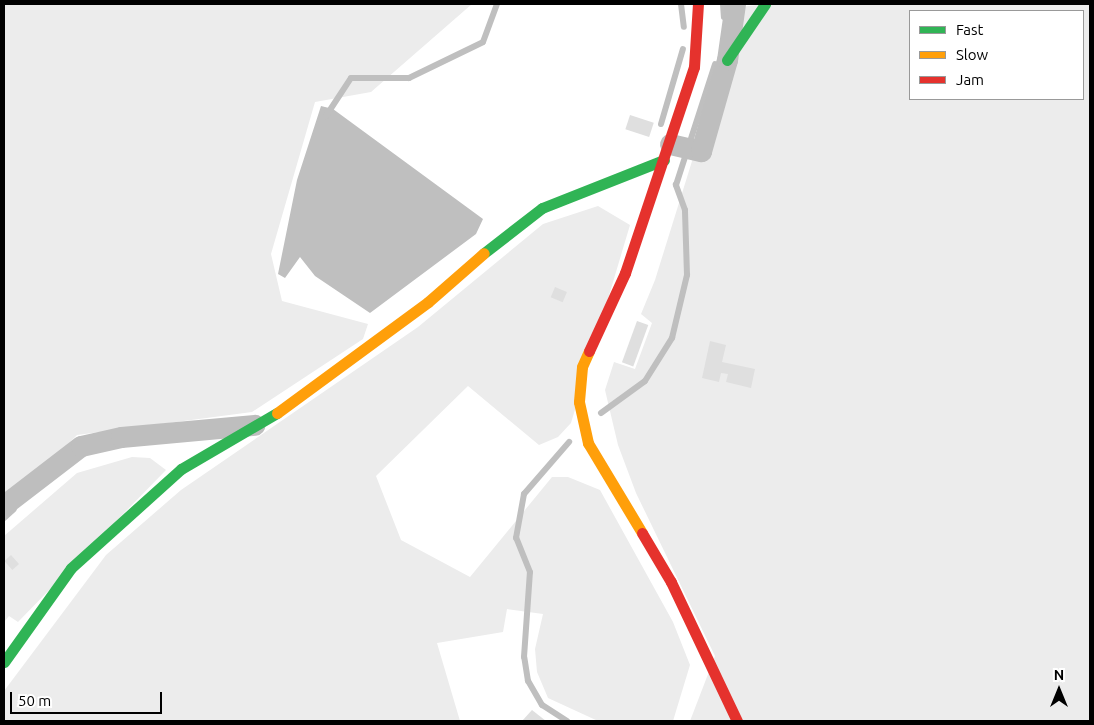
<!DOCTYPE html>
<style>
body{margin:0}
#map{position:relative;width:1094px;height:725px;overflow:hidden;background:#fff;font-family:Ubuntu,sans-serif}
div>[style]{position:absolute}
.green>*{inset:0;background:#ececec}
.water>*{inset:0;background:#bfbfbf}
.stream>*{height:6px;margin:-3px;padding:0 3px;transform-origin:3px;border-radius:3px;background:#bfbfbf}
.building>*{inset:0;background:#dfdfdf;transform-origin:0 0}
.street>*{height:21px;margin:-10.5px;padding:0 10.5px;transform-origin:10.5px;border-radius:10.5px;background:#bebebe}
.fast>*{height:11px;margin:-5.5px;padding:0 5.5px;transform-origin:5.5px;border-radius:5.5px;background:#30b455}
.slow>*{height:11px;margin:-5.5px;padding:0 5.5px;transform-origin:5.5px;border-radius:5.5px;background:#ff9f0a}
.jam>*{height:11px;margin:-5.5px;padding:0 5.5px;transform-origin:5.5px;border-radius:5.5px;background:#e5322d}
span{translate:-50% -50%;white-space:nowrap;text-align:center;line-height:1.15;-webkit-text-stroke:5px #fff;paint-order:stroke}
.frame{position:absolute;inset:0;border:5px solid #000;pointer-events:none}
.legend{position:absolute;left:909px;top:10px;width:175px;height:90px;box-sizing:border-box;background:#fff;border:1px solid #999;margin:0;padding:6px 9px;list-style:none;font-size:15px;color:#000}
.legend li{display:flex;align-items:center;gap:10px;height:25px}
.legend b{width:25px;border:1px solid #999}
.north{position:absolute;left:1034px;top:665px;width:50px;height:50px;-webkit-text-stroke:4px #fff;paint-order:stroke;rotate:0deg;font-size:14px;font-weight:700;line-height:20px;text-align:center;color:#000}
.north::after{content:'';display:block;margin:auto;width:18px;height:22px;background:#000;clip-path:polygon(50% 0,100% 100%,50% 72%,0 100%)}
.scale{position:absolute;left:10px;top:692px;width:152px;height:22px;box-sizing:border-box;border:2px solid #000;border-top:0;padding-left:6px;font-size:15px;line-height:18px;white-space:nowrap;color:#000;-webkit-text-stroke:4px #fff;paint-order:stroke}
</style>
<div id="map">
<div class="green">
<div style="clip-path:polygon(4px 4px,472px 4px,371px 92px,315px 102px,271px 254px,282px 301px,368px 324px,363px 339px,252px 412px,77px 435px,4px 509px)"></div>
<div style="clip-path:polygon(evenodd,767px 4px,1090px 4px,1090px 721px,690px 721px,715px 656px,636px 493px,618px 445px,605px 390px,614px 362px,635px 369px,652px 323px,641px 314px,655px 280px,740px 7px,767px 4px,910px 11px,1083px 11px,1083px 99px,910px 99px,910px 11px)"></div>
<div style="clip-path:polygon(598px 206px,630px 225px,571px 423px,558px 437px,539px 445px,468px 386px,376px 476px,401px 540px,470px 577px,552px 477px,568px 477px,600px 490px,673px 622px,690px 665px,673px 721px,598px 721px,548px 698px,537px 672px,535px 649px,543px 614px,507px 609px,503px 632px,437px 643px,460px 721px,4px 721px,4px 691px,106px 555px,181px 490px,418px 327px,543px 224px)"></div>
<div style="clip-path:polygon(132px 457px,150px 458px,166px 470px,18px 622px,9px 616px,4px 622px,4px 536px,77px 473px)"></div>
</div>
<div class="water">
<div style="clip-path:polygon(321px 106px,333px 109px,483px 219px,476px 234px,370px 313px,315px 276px,300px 257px,285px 278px,278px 274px,297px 180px)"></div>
</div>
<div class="stream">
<div style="left:681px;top:4px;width:23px;rotate:83deg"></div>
<div style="left:723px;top:4px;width:13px;rotate:86deg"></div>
<div style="left:326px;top:116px;width:45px;rotate:-56.7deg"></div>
<div style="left:351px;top:78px;width:58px"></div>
<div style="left:409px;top:78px;width:82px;rotate:-25.9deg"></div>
<div style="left:483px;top:42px;width:40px;rotate:-69.8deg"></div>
<div style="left:661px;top:124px;width:78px;rotate:-73.7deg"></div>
<div style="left:601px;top:413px;width:54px;rotate:-36deg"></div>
<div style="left:645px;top:381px;width:51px;rotate:-57.9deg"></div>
<div style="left:672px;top:338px;width:65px;rotate:-76.6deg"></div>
<div style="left:687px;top:275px;width:65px;rotate:-91.8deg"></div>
<div style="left:685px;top:210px;width:27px;rotate:-110deg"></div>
<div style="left:676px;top:185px;width:127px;rotate:-72.1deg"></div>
<div style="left:4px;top:518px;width:13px;rotate:-42deg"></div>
<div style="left:567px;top:721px;width:30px;rotate:-147deg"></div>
<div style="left:542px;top:705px;width:28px;rotate:-120deg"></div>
<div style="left:528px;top:681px;width:24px;rotate:-99deg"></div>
<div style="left:524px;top:657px;width:85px;rotate:-86deg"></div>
<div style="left:530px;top:572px;width:37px;rotate:-112deg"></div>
<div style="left:516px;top:538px;width:45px;rotate:-79.7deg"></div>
<div style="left:524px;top:494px;width:69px;rotate:-49.1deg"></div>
</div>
<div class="building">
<div style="left:630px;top:115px;width:25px;height:15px;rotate:18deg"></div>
<div style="left:555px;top:287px;width:13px;height:11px;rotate:23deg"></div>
<div style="left:637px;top:321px;width:12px;height:44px;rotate:20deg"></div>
<div style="clip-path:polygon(710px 341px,726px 345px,722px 362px,755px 369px,751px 388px,726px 382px,728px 374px,721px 373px,719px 382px,702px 378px)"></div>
<div style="left:11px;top:555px;width:12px;height:9px;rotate:48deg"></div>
<div style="clip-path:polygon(532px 710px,546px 721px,522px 721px)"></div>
</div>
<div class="street">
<div style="left:670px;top:144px;width:32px;rotate:13deg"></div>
<div style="left:701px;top:151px;width:95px;rotate:-74.1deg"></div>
<div style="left:727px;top:60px;width:57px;rotate:-81.9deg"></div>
<div style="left:4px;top:505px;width:97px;rotate:-37.5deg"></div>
<div style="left:81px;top:446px;width:41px;rotate:-12.7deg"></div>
<div style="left:121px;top:437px;width:134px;rotate:-5.2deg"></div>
</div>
<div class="fast">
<div style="left:727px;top:60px;width:68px;rotate:-55.8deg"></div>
<div style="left:484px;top:253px;width:73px;rotate:-37.8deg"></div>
<div style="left:542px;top:208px;width:131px;rotate:-21.5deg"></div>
<div style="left:4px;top:662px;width:115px;rotate:-54.5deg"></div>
<div style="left:71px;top:568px;width:148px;rotate:-42deg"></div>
<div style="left:181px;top:469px;width:111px;rotate:-30.3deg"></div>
</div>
<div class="slow">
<div style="left:589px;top:351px;width:17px;rotate:114deg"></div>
<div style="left:582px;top:367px;width:35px;rotate:95deg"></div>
<div style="left:579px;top:402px;width:42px;rotate:77.6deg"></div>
<div style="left:588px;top:443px;width:105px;rotate:59deg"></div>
<div style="left:277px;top:413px;width:187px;rotate:-36.3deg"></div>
<div style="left:428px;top:302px;width:74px;rotate:-41.2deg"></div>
</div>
<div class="jam">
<div style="left:589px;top:351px;width:86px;rotate:-65.2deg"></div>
<div style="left:625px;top:273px;width:217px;rotate:-71.5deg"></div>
<div style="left:694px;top:67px;width:63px;rotate:-86.4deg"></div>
<div style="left:642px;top:533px;width:57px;rotate:59.4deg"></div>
<div style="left:671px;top:582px;width:154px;rotate:64.6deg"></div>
</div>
<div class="frame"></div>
<ul class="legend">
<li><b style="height:6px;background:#30b455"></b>Fast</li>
<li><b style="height:6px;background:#ff9f0a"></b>Slow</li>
<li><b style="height:6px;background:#e5322d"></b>Jam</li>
</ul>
<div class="north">N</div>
<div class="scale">50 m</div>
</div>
